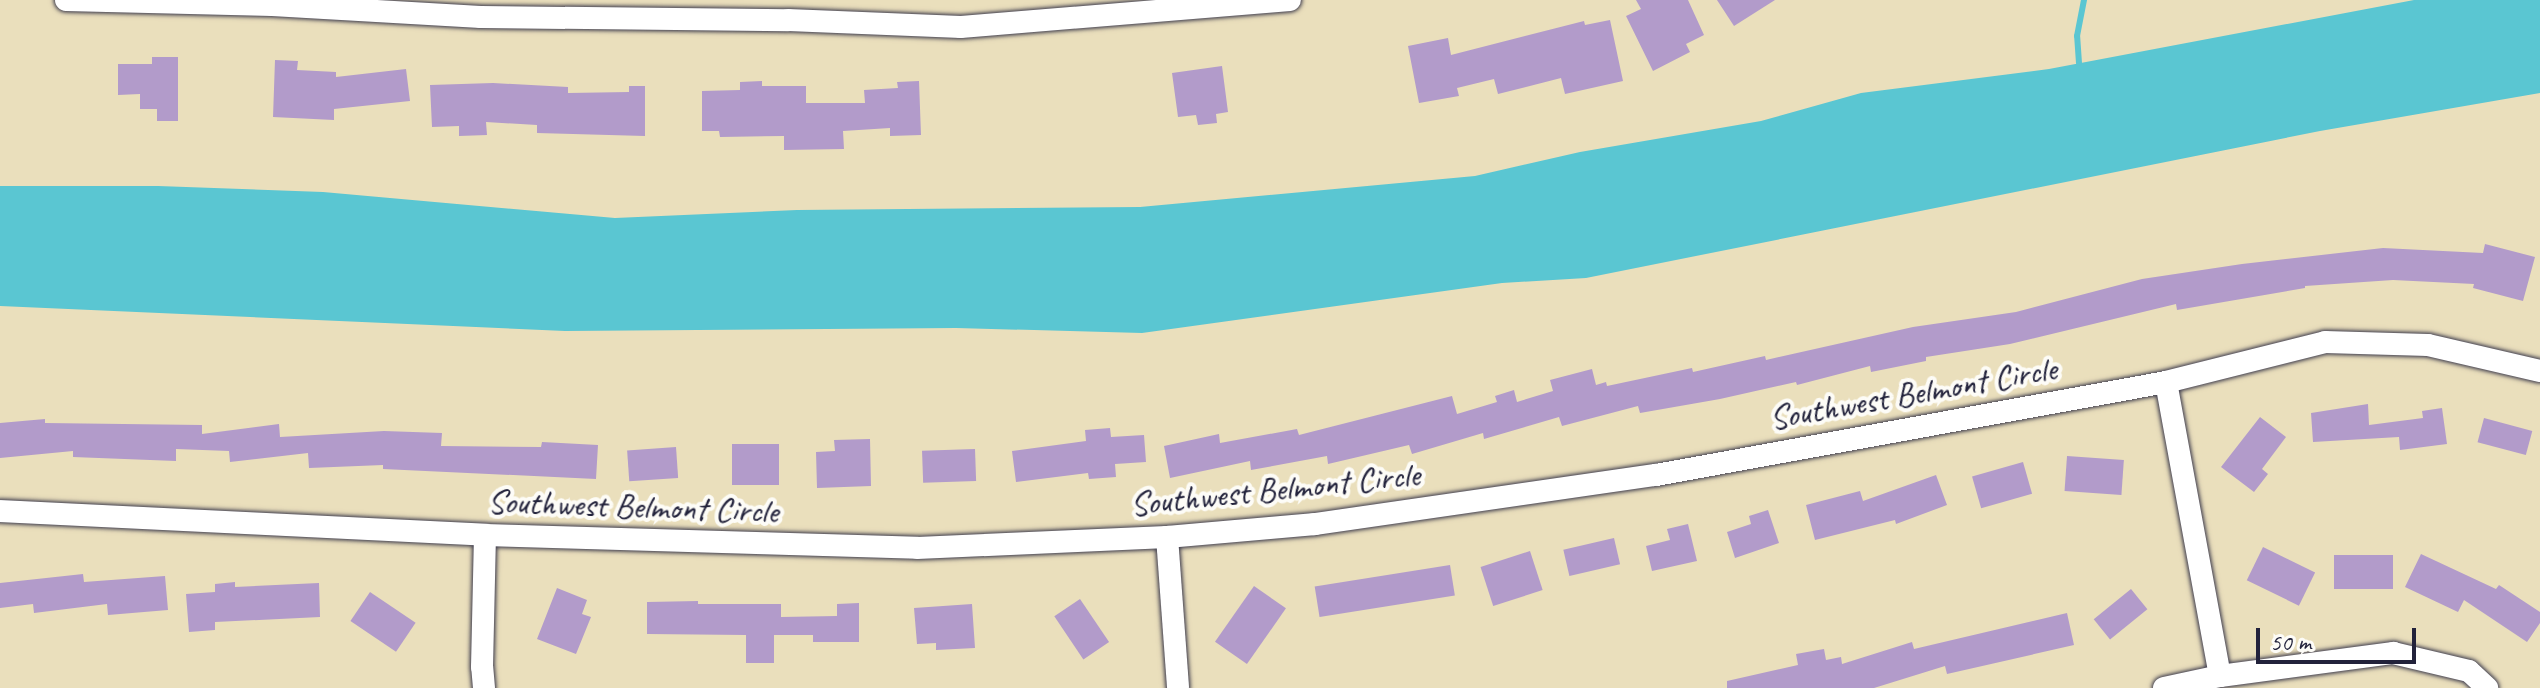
<!DOCTYPE html>
<style>
body{margin:0}
#map{position:relative;width:2540px;height:688px;overflow:hidden;background:#eadfbc;font-family:Caveat,sans-serif}
div>[style]{position:absolute}
.water>*{inset:0;background:#5ac6d2}
.stream>*{height:6px;margin:-3px;padding:0 3px;transform-origin:3px;border-radius:3px;background:#5ac6d2}
.building>*{inset:0;background:#b29bca;transform-origin:0 0}
.roads{filter:drop-shadow(0 0 2px #403e4e) drop-shadow(0 0 2px #403e4e)}
.minor>*{height:22px;margin:-11px;padding:0 11px;transform-origin:11px;border-radius:11px;background:#fff}
span{translate:-50% -50%;white-space:nowrap;text-align:center;line-height:1.15;-webkit-text-stroke:8px #fdfcf7;paint-order:stroke}
.street-label{font-size:34px;color:#22223b}
.scale{position:absolute;left:2256px;top:628px;width:160px;height:36px;box-sizing:border-box;border:4px solid #22223b;border-top:0;padding-left:10px;font-size:24px;line-height:28px;white-space:nowrap;color:#22223b;-webkit-text-stroke:6px #fdfcf7;paint-order:stroke}
</style>
<div id="map">
<div class="water">
<div style="clip-path:polygon(2414px 0,2540px 0,2540px 93px,2320px 131px,1586px 278px,1502px 283px,1142px 333px,956px 328px,565px 331px,0 306px,0 186px,158px 186px,323px 192px,615px 218px,797px 210px,1140px 207px,1475px 176px,1580px 152px,1761px 121px,1861px 93px,2049px 69px)"></div>
</div>
<div class="stream">
<div style="left:2079px;top:63px;width:27px;rotate:-94deg"></div>
<div style="left:2077px;top:36px;width:37px;rotate:-79deg"></div>
</div>
<div class="building">
<div style="clip-path:polygon(1636px 0,1688px 0,1704px 35px,1686px 44px,1690px 52px,1653px 71px,1626px 16px,1641px 9px)"></div>
<div style="clip-path:polygon(1717px 0,1775px 0,1734px 26px)"></div>
<div style="clip-path:polygon(1610px 20px,1623px 81px,1565px 94px,1561px 78px,1498px 94px,1494px 79px,1457px 88px,1459px 96px,1419px 103px,1408px 46px,1448px 38px,1451px 55px,1584px 21px,1585px 25px)"></div>
<div style="clip-path:polygon(152px 57px,178px 57px,178px 121px,157px 121px,157px 109px,140px 109px,140px 94px,118px 95px,118px 64px,152px 64px)"></div>
<div style="clip-path:polygon(275px 60px,298px 61px,297px 70px,336px 72px,336px 77px,406px 69px,410px 101px,334px 109px,334px 120px,273px 117px)"></div>
<div style="clip-path:polygon(1222px 66px,1228px 112px,1216px 114px,1217px 123px,1198px 125px,1196px 115px,1178px 117px,1172px 73px)"></div>
<div style="clip-path:polygon(762px 81px,762px 86px,806px 86px,806px 103px,865px 103px,864px 90px,898px 88px,897px 82px,919px 81px,921px 135px,890px 136px,890px 128px,843px 131px,844px 149px,784px 150px,784px 136px,720px 137px,719px 131px,702px 131px,702px 91px,740px 90px,740px 82px)"></div>
<div style="clip-path:polygon(493px 83px,568px 87px,568px 93px,629px 92px,629px 86px,645px 86px,645px 136px,537px 133px,537px 125px,486px 122px,487px 135px,459px 136px,459px 126px,432px 127px,430px 85px)"></div>
<div style="clip-path:polygon(2485px 244px,2535px 257px,2523px 301px,2473px 288px,2474px 284px,2393px 280px,2305px 286px,2305px 288px,2177px 310px,2176px 304px,2010px 344px,1926px 357px,1926px 361px,1871px 372px,1870px 366px,1797px 385px,1796px 382px,1720px 399px,1640px 413px,1638px 406px,1562px 426px,1559px 417px,1484px 439px,1483px 433px,1412px 454px,1409px 445px,1328px 464px,1327px 456px,1251px 470px,1250px 461px,1170px 478px,1164px 446px,1219px 434px,1220px 443px,1297px 429px,1299px 435px,1452px 396px,1457px 414px,1497px 402px,1495px 396px,1514px 390px,1517px 402px,1553px 391px,1550px 380px,1592px 369px,1596px 385px,1606px 382px,1607px 386px,1692px 368px,1693px 372px,1765px 356px,1766px 360px,1913px 327px,2016px 312px,2142px 279px,2242px 264px,2383px 248px,2483px 253px)"></div>
<div style="clip-path:polygon(2368px 404px,2369px 425px,2423px 418px,2422px 411px,2442px 408px,2447px 444px,2400px 450px,2399px 437px,2313px 442px,2311px 413px)"></div>
<div style="clip-path:polygon(2260px 417px,2286px 437px,2262px 469px,2268px 474px,2254px 492px,2221px 467px)"></div>
<div style="left:2484px;top:418px;width:50px;height:25px;rotate:15deg"></div>
<div style="clip-path:polygon(45px 419px,45px 423px,202px 425px,202px 434px,279px 424px,280px 437px,384px 431px,442px 433px,441px 446px,541px 447px,542px 442px,598px 445px,596px 479px,383px 469px,383px 465px,309px 468px,308px 453px,230px 462px,229px 451px,176px 449px,176px 461px,73px 457px,73px 451px,0 458px,0 423px)"></div>
<div style="clip-path:polygon(1110px 428px,1111px 437px,1144px 435px,1146px 462px,1115px 464px,1116px 477px,1089px 479px,1088px 473px,1016px 482px,1012px 451px,1086px 441px,1085px 430px)"></div>
<div style="clip-path:polygon(870px 439px,871px 486px,817px 488px,816px 452px,835px 451px,834px 440px)"></div>
<div style="left:732px;top:444px;width:47px;height:41px"></div>
<div style="left:676px;top:447px;width:31px;height:49px;rotate:86deg"></div>
<div style="left:975px;top:449px;width:32px;height:53px;rotate:88deg"></div>
<div style="left:2067px;top:456px;width:57px;height:35px;rotate:4deg"></div>
<div style="left:2023px;top:462px;width:33px;height:53px;rotate:74deg"></div>
<div style="clip-path:polygon(1936px 475px,1947px 505px,1896px 524px,1895px 520px,1815px 540px,1806px 505px,1860px 491px,1863px 501px)"></div>
<div style="clip-path:polygon(1768px 510px,1779px 543px,1735px 558px,1727px 532px,1751px 524px,1749px 516px)"></div>
<div style="clip-path:polygon(1688px 524px,1697px 561px,1652px 571px,1646px 546px,1670px 540px,1667px 529px)"></div>
<div style="left:1614px;top:538px;width:27px;height:52px;rotate:77deg"></div>
<div style="left:2263px;top:547px;width:58px;height:37px;rotate:26deg"></div>
<div style="left:1530px;top:551px;width:41px;height:52px;rotate:72deg"></div>
<div style="clip-path:polygon(2421px 554px,2496px 589px,2499px 585px,2540px 612px,2540px 623px,2527px 642px,2464px 600px,2458px 612px,2405px 587px)"></div>
<div style="left:2334px;top:555px;width:59px;height:34px"></div>
<div style="left:1450px;top:565px;width:31px;height:137px;rotate:81deg"></div>
<div style="clip-path:polygon(83px 574px,84px 582px,165px 576px,168px 610px,108px 615px,107px 604px,34px 613px,33px 604px,0 608px,0 583px)"></div>
<div style="clip-path:polygon(235px 582px,235px 587px,319px 583px,320px 617px,215px 622px,215px 630px,189px 632px,186px 594px,215px 592px,215px 584px)"></div>
<div style="left:1254px;top:586px;width:39px;height:68px;rotate:35deg"></div>
<div style="clip-path:polygon(557px 588px,587px 600px,582px 614px,591px 617px,576px 654px,537px 639px)"></div>
<div style="left:2131px;top:589px;width:26px;height:48px;rotate:51deg"></div>
<div style="left:370px;top:592px;width:55px;height:35px;rotate:34deg"></div>
<div style="left:1080px;top:599px;width:52px;height:31px;rotate:56deg"></div>
<div style="clip-path:polygon(698px 601px,698px 604px,781px 604px,781px 617px,837px 616px,837px 604px,859px 603px,859px 642px,813px 642px,813px 635px,774px 635px,774px 663px,746px 663px,746px 635px,647px 634px,647px 602px)"></div>
<div style="clip-path:polygon(972px 604px,975px 648px,936px 650px,936px 643px,917px 644px,914px 608px)"></div>
<div style="clip-path:polygon(2067px 613px,2074px 645px,1947px 674px,1945px 666px,1874px 688px,1727px 688px,1727px 681px,1798px 665px,1796px 654px,1824px 649px,1826px 660px,1841px 657px,1842px 664px,1912px 642px,1914px 649px)"></div>
</div>
<div class="roads">
<div class="minor">
<div style="left:66px;top:0;width:206px;rotate:1.4deg"></div>
<div style="left:272px;top:5px;width:209px;rotate:3.3deg"></div>
<div style="left:481px;top:17px;width:307px;rotate:0.6deg"></div>
<div style="left:788px;top:20px;width:173px;rotate:2.3deg"></div>
<div style="left:961px;top:27px;width:330px;rotate:-4.7deg"></div>
<div style="left:2166px;top:382px;width:299px;rotate:79.6deg"></div>
<div style="left:0;top:511px;width:486px;rotate:2.8deg"></div>
<div style="left:485px;top:535px;width:432px;rotate:1.7deg"></div>
<div style="left:917px;top:548px;width:250px;rotate:-2.5deg"></div>
<div style="left:1167px;top:537px;width:149px;rotate:-5deg"></div>
<div style="left:1315px;top:524px;width:345px;rotate:-8.2deg"></div>
<div style="left:1656px;top:475px;width:518px;rotate:-10.33deg"></div>
<div style="left:2166px;top:382px;width:164px;rotate:-14.1deg"></div>
<div style="left:2325px;top:342px;width:103px;rotate:1.7deg"></div>
<div style="left:2428px;top:345px;width:115px;rotate:13.1deg"></div>
<div style="left:1167px;top:537px;width:151px;rotate:85.8deg"></div>
<div style="left:484px;top:688px;width:21px;rotate:-95deg"></div>
<div style="left:482px;top:667px;width:132px;rotate:-88.7deg"></div>
<div style="left:2164px;top:688px;width:57px;rotate:-12.1deg"></div>
<div style="left:2220px;top:676px;width:175px;rotate:-7.6deg"></div>
<div style="left:2393px;top:653px;width:78px;rotate:13.3deg"></div>
<div style="left:2469px;top:671px;width:25px;rotate:43deg"></div>
</div>
</div>
<div class="street-label">
<span style="left:1913px;top:393px;rotate:-10deg">Southwest Belmont Circle</span>
<span style="left:1275px;top:489px;rotate:-6deg">Southwest Belmont Circle</span>
<span style="left:633px;top:506px;rotate:2deg">Southwest Belmont Circle</span>
</div>
<div class="scale">50 m</div>
</div>
